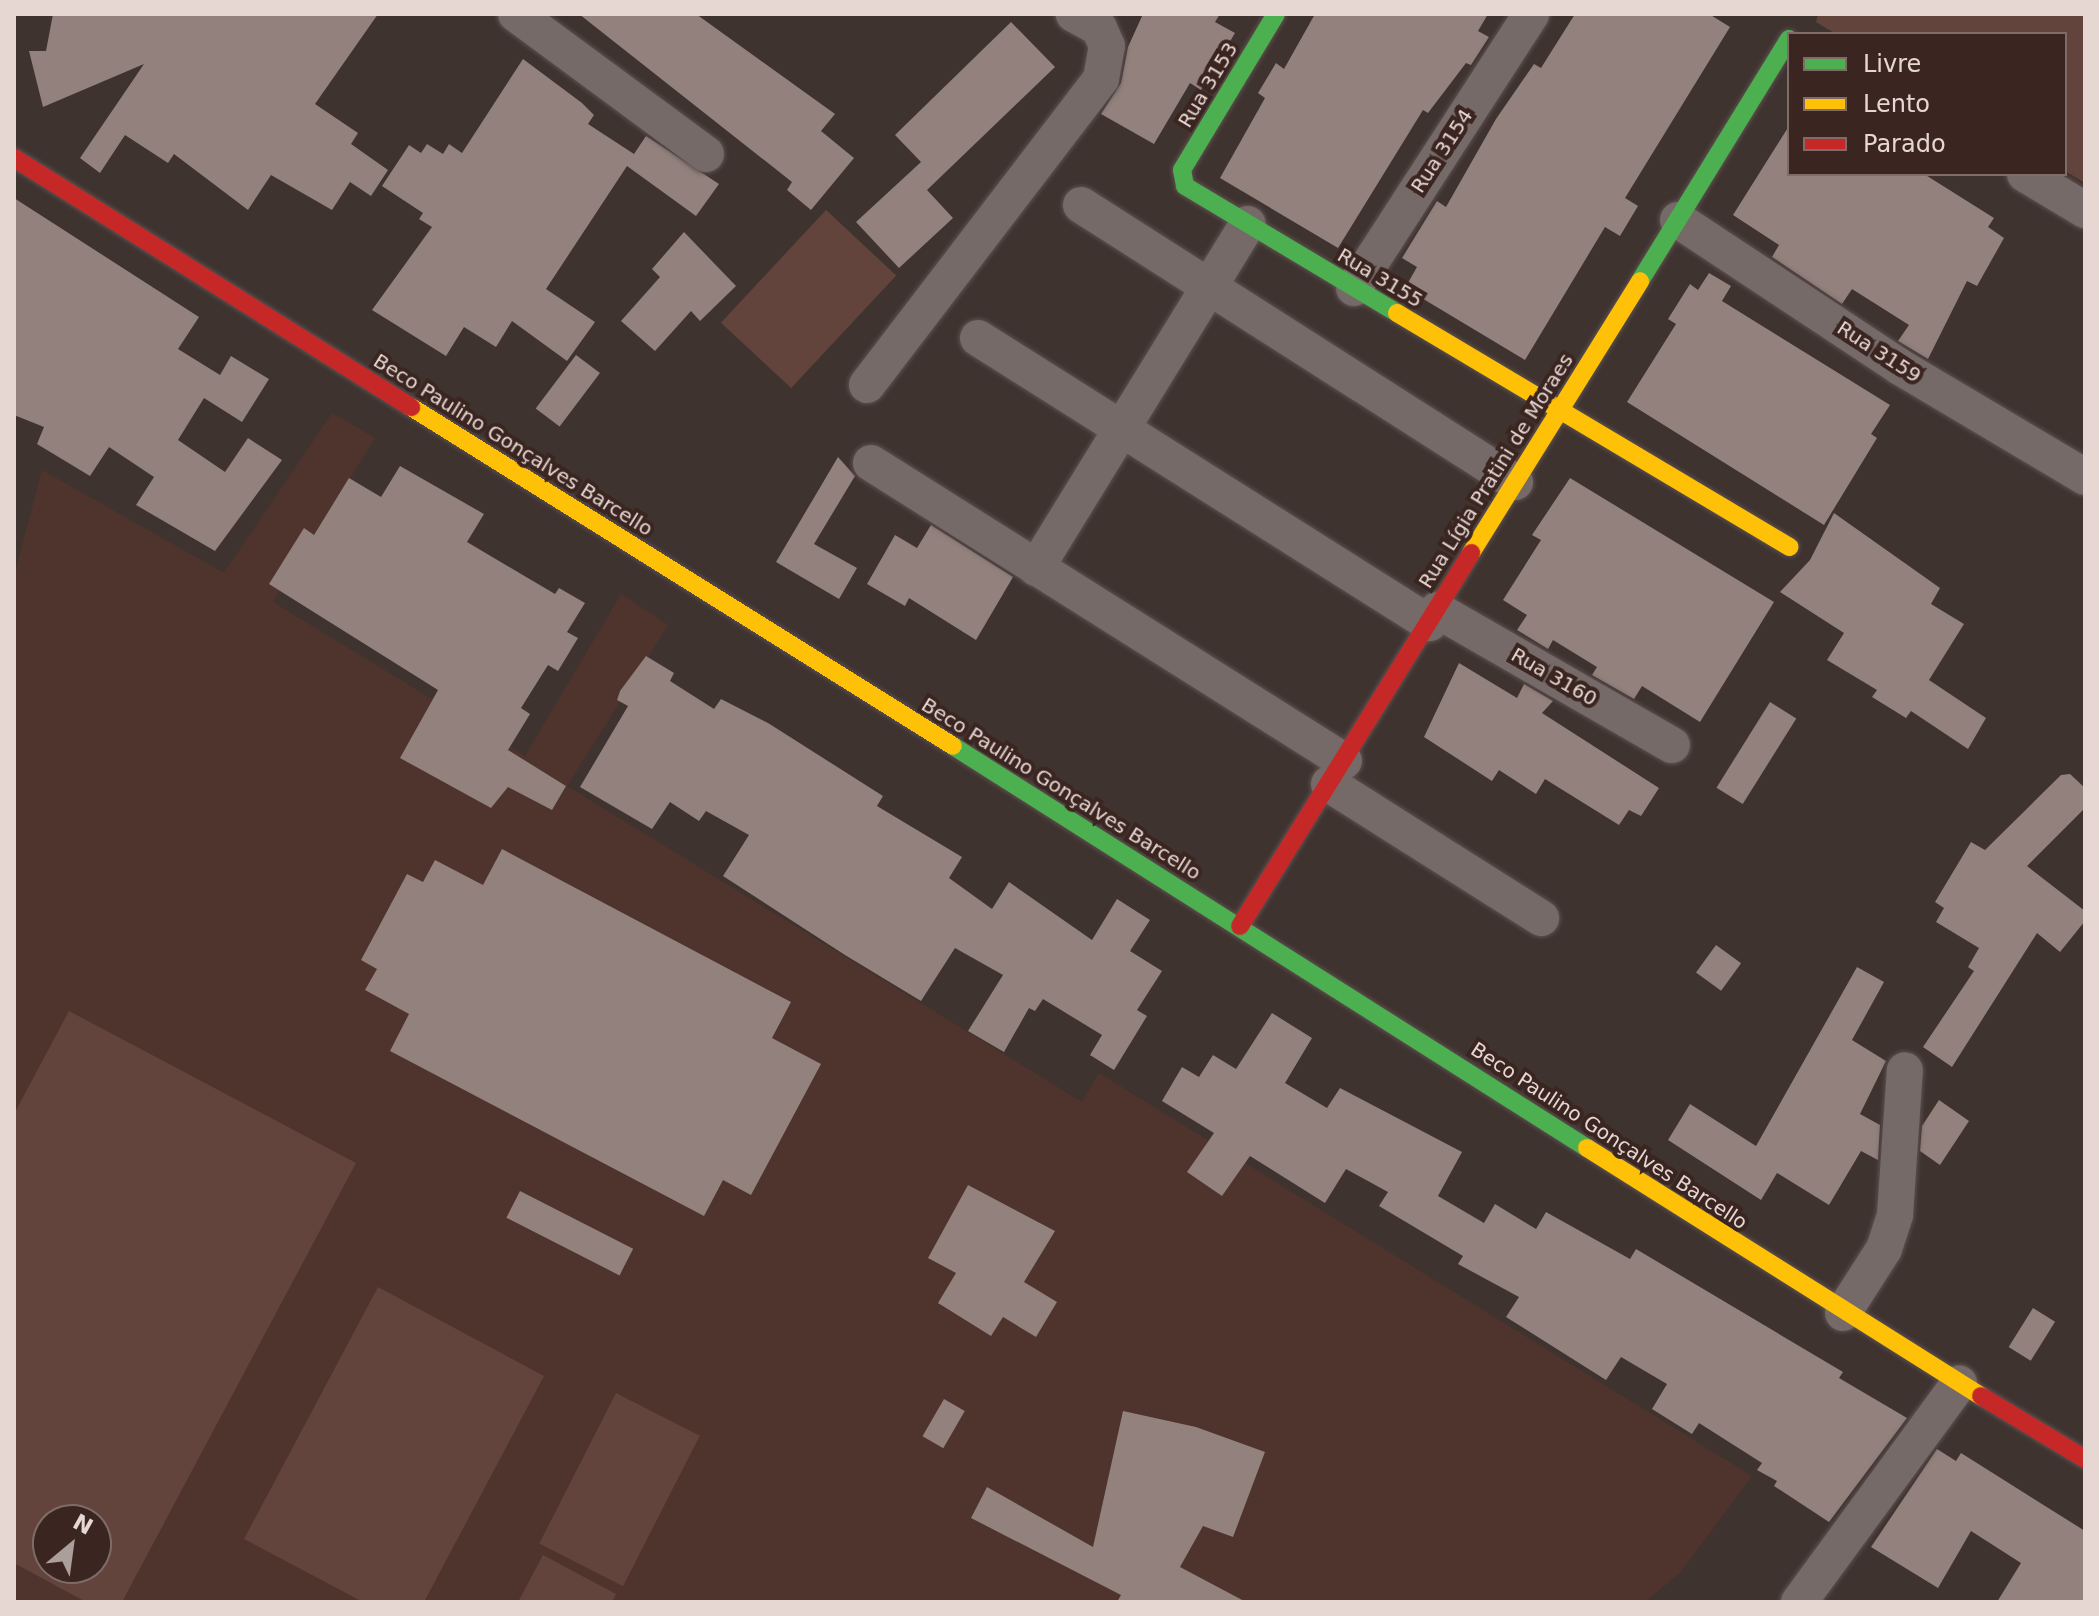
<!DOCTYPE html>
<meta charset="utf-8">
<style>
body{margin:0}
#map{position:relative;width:2099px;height:1616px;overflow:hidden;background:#3f3330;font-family:"DejaVu Sans",sans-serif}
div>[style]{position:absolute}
.built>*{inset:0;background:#4f332d}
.green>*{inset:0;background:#62443d;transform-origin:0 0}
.building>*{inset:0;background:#92817d;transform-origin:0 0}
.roads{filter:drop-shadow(0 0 2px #5c504e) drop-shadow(0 0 2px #5c504e)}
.street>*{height:36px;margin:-18px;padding:0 18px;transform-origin:18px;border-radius:18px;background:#756a68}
.fast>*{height:18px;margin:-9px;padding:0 9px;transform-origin:9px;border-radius:9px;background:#4caf50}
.slow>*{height:18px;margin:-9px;padding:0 9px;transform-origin:9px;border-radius:9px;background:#ffc107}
.jam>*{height:18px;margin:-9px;padding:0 9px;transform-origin:9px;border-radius:9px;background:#c62828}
span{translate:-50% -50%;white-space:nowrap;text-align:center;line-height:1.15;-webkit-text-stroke:8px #3b2520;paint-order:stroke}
.street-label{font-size:20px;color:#e6d7d3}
.frame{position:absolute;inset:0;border:16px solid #e6d7d3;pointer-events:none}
.legend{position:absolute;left:1787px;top:32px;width:280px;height:144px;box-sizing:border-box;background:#3b2520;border:2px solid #7f6c68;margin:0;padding:10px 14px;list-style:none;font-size:24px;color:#e6d7d3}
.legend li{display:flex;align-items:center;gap:16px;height:40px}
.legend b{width:40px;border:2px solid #7f6c68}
.north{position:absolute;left:32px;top:1504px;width:80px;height:80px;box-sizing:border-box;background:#3b2520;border:2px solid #7f6c68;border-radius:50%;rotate:29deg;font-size:22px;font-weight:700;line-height:32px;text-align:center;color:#e6d7d3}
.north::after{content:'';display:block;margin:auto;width:28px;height:36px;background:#ac9e9a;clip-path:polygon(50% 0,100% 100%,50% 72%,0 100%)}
</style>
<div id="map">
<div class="built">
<div style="clip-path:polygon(evenodd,332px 413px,375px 438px,273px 602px,525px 756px,621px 594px,668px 625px,567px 786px,1082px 1102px,1099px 1073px,1752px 1476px,1680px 1573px,1645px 1602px,14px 1602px,14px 576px,42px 470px,224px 573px,332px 413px,48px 1520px,96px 1520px,96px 1568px,48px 1568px,48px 1520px)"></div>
</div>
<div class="green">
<div style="clip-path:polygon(1818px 14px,2085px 14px,2085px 183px,2065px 171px,2065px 34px,1836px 34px,1816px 22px)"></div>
<div style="left:826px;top:210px;width:96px;height:154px;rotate:43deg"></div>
<div style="clip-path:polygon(evenodd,69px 1011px,356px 1163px,122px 1602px,86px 1602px,14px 1563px,14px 1114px,69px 1011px,96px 1520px,96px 1568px,48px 1568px,48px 1520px,96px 1520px)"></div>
<div style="clip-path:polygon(378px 1287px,544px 1376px,424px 1602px,363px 1602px,244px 1539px)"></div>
<div style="left:616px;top:1393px;width:94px;height:169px;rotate:27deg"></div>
<div style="clip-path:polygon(543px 1555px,616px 1594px,612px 1602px,518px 1602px)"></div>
</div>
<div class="building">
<div style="clip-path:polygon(53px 14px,378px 14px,315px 104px,358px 133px,351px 144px,388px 170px,371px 196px,350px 182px,332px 210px,271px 175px,248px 210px,174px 154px,168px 163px,125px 135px,100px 173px,80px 158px,144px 64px,43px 107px,29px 51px,46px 51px)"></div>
<div style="clip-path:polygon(579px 14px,696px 14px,835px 114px,821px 131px,854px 158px,811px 210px,787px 190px,792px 182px)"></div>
<div style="clip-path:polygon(1143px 14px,1220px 14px,1215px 22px,1235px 33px,1201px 90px,1190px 83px,1154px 144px,1101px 114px,1121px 83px,1128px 47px)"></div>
<div style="clip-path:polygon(1315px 14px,1488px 14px,1478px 31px,1489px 37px,1471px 65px,1466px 63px,1428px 113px,1423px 110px,1338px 248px,1220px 178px,1265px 98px,1258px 93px,1276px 63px,1284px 69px)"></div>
<div style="clip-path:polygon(1575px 14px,1709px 14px,1730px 27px,1625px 198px,1638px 206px,1620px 236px,1605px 227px,1525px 360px,1405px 288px,1417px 267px,1402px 258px,1437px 201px,1446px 207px,1496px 119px,1534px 64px,1541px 68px)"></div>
<div style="clip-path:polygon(1011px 22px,1055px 67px,927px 190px,953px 218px,899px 268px,856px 222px,921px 162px,895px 135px)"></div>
<div style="clip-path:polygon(523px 59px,582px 103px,594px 115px,588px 124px,634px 154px,646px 136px,719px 184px,696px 216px,627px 166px,546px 289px,595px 322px,567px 361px,512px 321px,496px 347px,464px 327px,446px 356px,372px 310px,432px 227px,419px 219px,423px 213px,382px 186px,409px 145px,421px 153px,427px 144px,443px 154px,449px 144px,462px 153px)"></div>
<div style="clip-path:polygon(1789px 126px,1789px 174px,1924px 174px,1994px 218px,1988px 227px,2004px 238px,1977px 286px,1967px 281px,1928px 359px,1898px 341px,1909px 325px,1852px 289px,1842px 304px,1772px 257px,1779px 245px,1733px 215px)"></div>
<div style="clip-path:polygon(14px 198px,199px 317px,178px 349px,220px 375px,231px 356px,269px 379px,242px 422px,204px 398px,178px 440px,225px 472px,248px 438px,282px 460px,215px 551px,136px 505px,154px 477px,109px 447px,90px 476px,37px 444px,44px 427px,14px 415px)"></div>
<div style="clip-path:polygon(684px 232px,736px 286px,700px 321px,691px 311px,655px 351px,621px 321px,660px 277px,652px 269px)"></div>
<div style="clip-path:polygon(1709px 273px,1731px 286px,1722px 301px,1890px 405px,1871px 434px,1877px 438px,1824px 525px,1627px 402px,1676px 324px,1668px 319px,1690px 284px,1698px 290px)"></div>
<div style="left:576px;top:355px;width:30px;height:67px;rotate:37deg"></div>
<div style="clip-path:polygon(838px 457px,855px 476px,814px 544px,857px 568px,839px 599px,776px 562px)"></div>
<div style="clip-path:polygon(400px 466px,484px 514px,467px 542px,555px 594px,559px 588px,585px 603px,567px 632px,578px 638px,558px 671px,548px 665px,521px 708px,530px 714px,508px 750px,566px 786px,552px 810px,508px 787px,491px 808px,400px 758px,438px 690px,269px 584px,304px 528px,314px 535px,349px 478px,381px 497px)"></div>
<div style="clip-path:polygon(1570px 478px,1774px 602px,1700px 722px,1642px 686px,1634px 699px,1592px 675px,1597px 667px,1553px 640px,1548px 649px,1517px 630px,1527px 615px,1503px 600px,1541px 540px,1532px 535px)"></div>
<div style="clip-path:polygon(1834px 513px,1940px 588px,1931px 604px,1964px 624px,1929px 680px,1986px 718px,1968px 749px,1911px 711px,1906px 718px,1872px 697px,1877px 690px,1827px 660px,1844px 633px,1780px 592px,1810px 560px)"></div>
<div style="clip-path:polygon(931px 525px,1013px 577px,976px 640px,909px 598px,905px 606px,867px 584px,895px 535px,917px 548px)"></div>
<div style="clip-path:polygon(646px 656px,674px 673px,670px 681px,714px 709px,721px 699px,768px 723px,883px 796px,877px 806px,962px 857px,949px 878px,992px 909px,1009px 882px,1092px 940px,1117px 899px,1150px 920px,1130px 951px,1162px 971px,1137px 1010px,1147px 1016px,1114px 1070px,1090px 1055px,1102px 1035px,1043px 999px,1035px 1011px,1029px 1008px,1004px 1052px,968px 1031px,1003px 975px,955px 948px,921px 1001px,845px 955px,723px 876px,749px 835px,706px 811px,699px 821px,670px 802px,652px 829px,580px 787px,628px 706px,617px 700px,620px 691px)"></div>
<div style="clip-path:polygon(1459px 663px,1517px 698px,1524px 684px,1553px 701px,1542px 713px,1659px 788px,1641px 816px,1629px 810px,1619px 825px,1545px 779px,1536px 794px,1499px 770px,1492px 781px,1424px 737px)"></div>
<div style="left:1770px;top:702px;width:31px;height:101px;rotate:32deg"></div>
<div style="clip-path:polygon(2070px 774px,2085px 788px,2085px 808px,2027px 866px,2085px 911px,2085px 921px,2060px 952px,2037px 933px,1952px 1067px,1923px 1047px,1974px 971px,1968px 967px,1979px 948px,1936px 922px,1944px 908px,1935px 902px,1971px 842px,1985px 850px,2061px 775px)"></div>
<div style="clip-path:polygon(502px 849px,791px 1002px,772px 1038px,821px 1064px,751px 1195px,723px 1180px,704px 1216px,390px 1051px,409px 1014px,365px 990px,377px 969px,361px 960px,407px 874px,423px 882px,435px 860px,483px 885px)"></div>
<div style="left:1716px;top:945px;width:31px;height:34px;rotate:36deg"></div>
<div style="clip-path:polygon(1857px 967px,1884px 982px,1852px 1040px,1886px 1061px,1860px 1114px,1880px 1125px,1878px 1160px,1861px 1151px,1829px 1205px,1777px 1173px,1761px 1200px,1668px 1140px,1690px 1104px,1756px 1146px)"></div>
<div style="clip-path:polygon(1272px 1013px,1312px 1038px,1285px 1083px,1327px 1108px,1340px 1088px,1462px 1152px,1438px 1196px,1484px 1223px,1495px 1204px,1536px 1229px,1546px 1212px,1630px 1259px,1636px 1249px,1843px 1372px,1839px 1378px,1907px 1418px,1829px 1522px,1774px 1486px,1777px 1481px,1757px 1470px,1762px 1463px,1699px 1423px,1692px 1434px,1652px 1409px,1667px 1384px,1621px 1357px,1606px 1380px,1506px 1317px,1519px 1297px,1458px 1264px,1463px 1256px,1379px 1206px,1388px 1192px,1346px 1169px,1325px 1203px,1250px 1156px,1222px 1196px,1187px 1172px,1214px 1133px,1162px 1101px,1182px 1067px,1199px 1077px,1213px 1055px,1236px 1069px)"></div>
<div style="clip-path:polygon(1939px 1100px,1969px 1121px,1940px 1165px,1920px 1151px,1922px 1126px)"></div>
<div style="clip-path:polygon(968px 1185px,1055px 1231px,1024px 1282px,1057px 1302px,1036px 1337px,1003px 1317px,991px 1336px,938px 1303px,956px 1273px,928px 1258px)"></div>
<div style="left:520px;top:1191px;width:127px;height:30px;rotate:27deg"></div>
<div style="left:2033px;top:1308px;width:26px;height:46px;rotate:32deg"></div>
<div style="left:944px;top:1399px;width:24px;height:43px;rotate:30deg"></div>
<div style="clip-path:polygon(1123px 1411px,1196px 1427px,1265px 1452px,1233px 1537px,1203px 1526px,1180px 1567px,1246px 1602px,1117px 1602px,1121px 1595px,971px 1518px,987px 1487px,1093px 1547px)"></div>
<div style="clip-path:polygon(1937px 1449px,1956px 1461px,1961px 1453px,2085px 1531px,2085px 1602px,1997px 1602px,2021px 1563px,1971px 1531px,1938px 1588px,1871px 1547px)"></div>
</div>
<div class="roads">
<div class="street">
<div style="left:516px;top:14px;width:236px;rotate:36.4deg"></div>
<div style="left:2025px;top:174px;width:70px;rotate:31deg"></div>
<div style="left:1081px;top:205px;width:515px;rotate:32.55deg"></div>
<div style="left:1678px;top:220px;width:266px;rotate:33.5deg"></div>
<div style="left:1900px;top:367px;width:215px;rotate:30.7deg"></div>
<div style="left:1354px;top:288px;width:326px;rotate:-57.1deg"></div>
<div style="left:978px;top:338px;width:534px;rotate:32.29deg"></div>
<div style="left:867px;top:385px;width:385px;rotate:-52.6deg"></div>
<div style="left:1101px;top:79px;width:34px;rotate:-80deg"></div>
<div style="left:1107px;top:46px;width:20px;rotate:-114deg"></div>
<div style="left:1099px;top:28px;width:29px;rotate:-151deg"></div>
<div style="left:871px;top:463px;width:559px;rotate:32.21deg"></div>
<div style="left:1036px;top:568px;width:404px;rotate:-58.4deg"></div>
<div style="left:1437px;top:610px;width:271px;rotate:29.9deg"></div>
<div style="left:1329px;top:784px;width:251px;rotate:32.3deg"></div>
<div style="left:1843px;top:1313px;width:76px;rotate:-57.4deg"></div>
<div style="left:1884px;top:1249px;width:36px;rotate:-72deg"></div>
<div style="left:1895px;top:1215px;width:145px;rotate:-86.1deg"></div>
<div style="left:1799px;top:1602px;width:271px;rotate:-53.8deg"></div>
</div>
<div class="fast">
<div style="left:1276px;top:14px;width:182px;rotate:121.1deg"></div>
<div style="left:1182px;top:170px;width:16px;rotate:79deg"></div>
<div style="left:1185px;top:186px;width:247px;rotate:30.9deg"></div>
<div style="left:1640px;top:281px;width:284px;rotate:-58.4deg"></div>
<div style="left:953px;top:746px;width:751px;rotate:32.38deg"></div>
</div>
<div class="slow">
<div style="left:1397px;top:313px;width:457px;rotate:30.8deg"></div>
<div style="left:411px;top:407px;width:639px;rotate:32.02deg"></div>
<div style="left:1471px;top:553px;width:320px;rotate:-58.1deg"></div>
<div style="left:1587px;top:1148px;width:466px;rotate:32.2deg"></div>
</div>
<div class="jam">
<div style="left:14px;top:158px;width:469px;rotate:32.1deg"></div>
<div style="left:1240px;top:926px;width:439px;rotate:-58.2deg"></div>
<div style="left:1981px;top:1396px;width:122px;rotate:31.2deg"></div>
</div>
</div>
<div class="street-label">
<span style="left:1208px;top:85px;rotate:-59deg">Rua 3153</span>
<span style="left:1442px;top:151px;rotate:-57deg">Rua 3154</span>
<span style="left:1380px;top:278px;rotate:31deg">Rua 3155</span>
<span style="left:1879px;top:352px;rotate:33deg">Rua 3159</span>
<span style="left:513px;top:445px;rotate:32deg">Beco Paulino Gonçalves Barcello</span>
<span style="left:1496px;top:471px;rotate:-58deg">Rua Lígia Pratini de Moraes</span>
<span style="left:1554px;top:677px;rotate:30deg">Rua 3160</span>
<span style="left:1061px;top:789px;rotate:32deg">Beco Paulino Gonçalves Barcello</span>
<span style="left:1609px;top:1136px;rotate:33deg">Beco Paulino Gonçalves Barcello</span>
</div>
<div class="frame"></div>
<ul class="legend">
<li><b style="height:10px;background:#4caf50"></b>Livre</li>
<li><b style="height:10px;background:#ffc107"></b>Lento</li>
<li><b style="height:10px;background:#c62828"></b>Parado</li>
</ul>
<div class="north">N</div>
</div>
